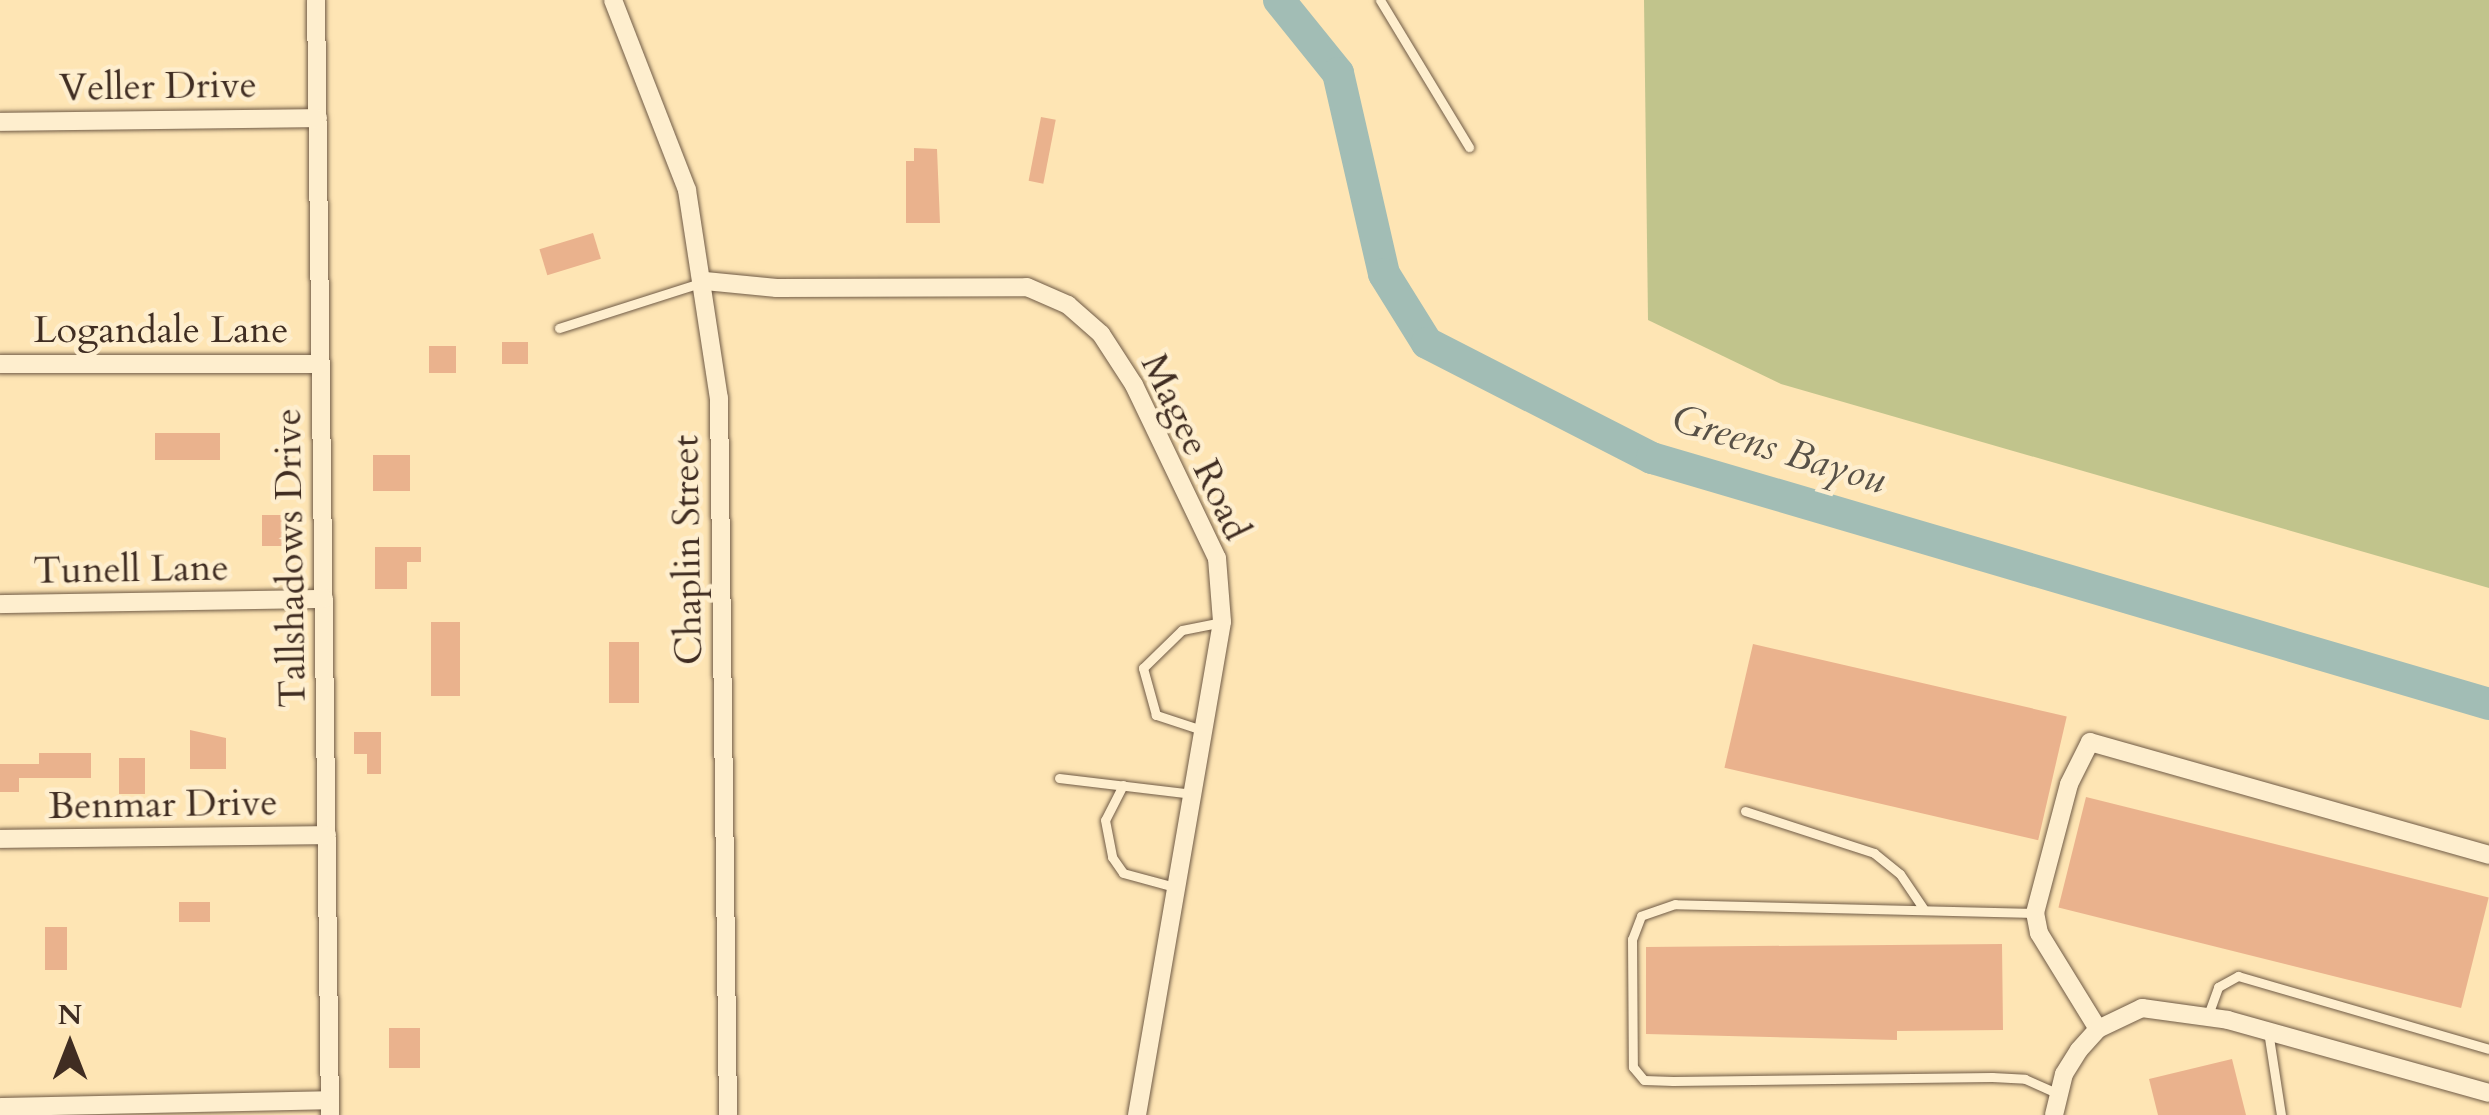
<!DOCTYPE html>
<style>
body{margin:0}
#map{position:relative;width:2489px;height:1115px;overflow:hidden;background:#fee5b4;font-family:Cardo,serif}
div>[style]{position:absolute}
.green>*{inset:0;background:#c1c48c}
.river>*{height:32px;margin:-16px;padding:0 16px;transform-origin:16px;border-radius:16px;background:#a2bdb5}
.building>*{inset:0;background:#eab28d;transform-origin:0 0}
.roads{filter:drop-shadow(0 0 2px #705b46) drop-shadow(0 0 2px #705b46)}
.service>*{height:9px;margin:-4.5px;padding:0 4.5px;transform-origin:4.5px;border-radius:4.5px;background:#feeece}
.minor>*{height:18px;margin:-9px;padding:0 9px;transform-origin:9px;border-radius:9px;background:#feeece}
span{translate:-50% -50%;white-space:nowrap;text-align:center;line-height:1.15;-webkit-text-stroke:9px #feeece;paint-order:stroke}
.street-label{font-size:38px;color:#402d22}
.water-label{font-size:40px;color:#585147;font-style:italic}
.north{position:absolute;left:20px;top:995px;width:100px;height:100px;-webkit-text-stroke:8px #feeece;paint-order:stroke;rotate:0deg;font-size:28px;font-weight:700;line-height:40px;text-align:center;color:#402d22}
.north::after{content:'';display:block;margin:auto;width:35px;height:45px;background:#402d22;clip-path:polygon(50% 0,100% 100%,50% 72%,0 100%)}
</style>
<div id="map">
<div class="green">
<div style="clip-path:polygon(1644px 0,2489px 0,2489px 588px,1781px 384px,1648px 320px)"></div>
</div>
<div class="river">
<div style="left:1279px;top:0;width:94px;rotate:51.1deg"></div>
<div style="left:1338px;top:73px;width:206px;rotate:77.1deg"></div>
<div style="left:1384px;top:274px;width:81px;rotate:58.1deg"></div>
<div style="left:1427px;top:343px;width:253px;rotate:27.1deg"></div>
<div style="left:1652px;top:458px;width:872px;rotate:16.38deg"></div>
</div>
<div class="building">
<div style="left:1041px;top:117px;width:15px;height:65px;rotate:11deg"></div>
<div style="clip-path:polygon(914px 148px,937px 149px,940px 223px,906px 223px,906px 161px,914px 161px)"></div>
<div style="left:593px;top:233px;width:27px;height:56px;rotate:73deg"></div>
<div style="left:502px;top:342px;width:26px;height:22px"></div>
<div style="left:429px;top:346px;width:27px;height:27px"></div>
<div style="left:155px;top:433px;width:65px;height:27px"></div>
<div style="left:373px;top:455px;width:37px;height:36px"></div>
<div style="left:262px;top:515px;width:21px;height:31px"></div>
<div style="clip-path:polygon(375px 547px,421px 547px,421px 562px,407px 562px,407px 589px,375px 589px)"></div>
<div style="left:431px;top:622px;width:29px;height:74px"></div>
<div style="left:609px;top:642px;width:30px;height:61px"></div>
<div style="left:1753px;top:644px;width:322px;height:127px;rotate:13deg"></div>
<div style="clip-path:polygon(190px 730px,226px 738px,226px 769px,190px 769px)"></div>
<div style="clip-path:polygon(354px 732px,381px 732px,381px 774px,367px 774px,367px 754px,354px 754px)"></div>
<div style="clip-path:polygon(39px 753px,91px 753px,91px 778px,19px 778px,19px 792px,0 792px,0 764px,39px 764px)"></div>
<div style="left:119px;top:758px;width:26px;height:36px"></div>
<div style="left:2086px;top:797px;width:415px;height:114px;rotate:14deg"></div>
<div style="left:179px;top:902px;width:31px;height:20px"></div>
<div style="left:45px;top:927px;width:22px;height:43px"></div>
<div style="clip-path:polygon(2002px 944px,2003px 1030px,1897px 1031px,1897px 1040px,1646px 1034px,1646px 947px)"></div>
<div style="left:389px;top:1028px;width:31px;height:40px"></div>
<div style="clip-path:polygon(2232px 1059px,2246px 1115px,2158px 1115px,2149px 1079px)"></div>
</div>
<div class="roads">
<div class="service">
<div style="left:1380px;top:0;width:172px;rotate:58.8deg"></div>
<div style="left:559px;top:328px;width:151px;rotate:-17.7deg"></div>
<div style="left:1205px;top:731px;width:52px;rotate:-161.9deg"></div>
<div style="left:1156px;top:715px;width:49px;rotate:-105.5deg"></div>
<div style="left:1143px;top:668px;width:54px;rotate:-44.3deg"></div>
<div style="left:1182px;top:630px;width:41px;rotate:-11.3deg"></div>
<div style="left:1059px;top:778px;width:135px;rotate:6.8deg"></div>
<div style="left:1123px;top:785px;width:39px;rotate:117deg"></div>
<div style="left:1105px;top:820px;width:38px;rotate:79deg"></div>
<div style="left:1112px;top:857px;width:19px;rotate:55deg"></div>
<div style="left:1123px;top:873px;width:54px;rotate:15.1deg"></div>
<div style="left:1745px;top:811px;width:136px;rotate:18deg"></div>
<div style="left:1874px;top:853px;width:33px;rotate:39deg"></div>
<div style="left:1900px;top:874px;width:41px;rotate:55.9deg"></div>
<div style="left:2035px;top:913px;width:360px;rotate:-178.6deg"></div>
<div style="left:1675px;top:904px;width:36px;rotate:161deg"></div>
<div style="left:1641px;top:916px;width:25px;rotate:111deg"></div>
<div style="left:1632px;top:939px;width:128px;rotate:89.6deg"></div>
<div style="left:1633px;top:1067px;width:17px;rotate:50deg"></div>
<div style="left:1644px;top:1080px;width:29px;rotate:2deg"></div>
<div style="left:1673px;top:1081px;width:319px;rotate:-0.7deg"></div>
<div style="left:1992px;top:1077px;width:33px;rotate:3deg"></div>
<div style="left:2025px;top:1079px;width:36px;rotate:24deg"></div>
<div style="left:2208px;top:1015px;width:30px;rotate:-70deg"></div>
<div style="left:2218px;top:987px;width:23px;rotate:-29deg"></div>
<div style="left:2238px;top:976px;width:261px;rotate:16.2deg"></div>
<div style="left:2268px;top:1031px;width:85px;rotate:81.2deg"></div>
</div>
<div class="minor">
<div style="left:316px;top:0;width:1115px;rotate:89.28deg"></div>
<div style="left:613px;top:0;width:204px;rotate:68.7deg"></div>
<div style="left:687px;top:190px;width:210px;rotate:81.3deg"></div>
<div style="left:719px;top:398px;width:717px;rotate:89.28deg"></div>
<div style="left:0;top:122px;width:318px;rotate:-0.7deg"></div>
<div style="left:705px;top:281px;width:72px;rotate:5.6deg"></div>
<div style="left:777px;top:288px;width:250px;rotate:-0.2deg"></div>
<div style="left:1027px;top:287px;width:45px;rotate:23.7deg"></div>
<div style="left:1068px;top:305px;width:44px;rotate:41.3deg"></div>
<div style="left:1101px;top:334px;width:61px;rotate:57.1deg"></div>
<div style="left:1134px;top:385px;width:192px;rotate:64.4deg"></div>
<div style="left:1217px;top:558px;width:64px;rotate:85.5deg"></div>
<div style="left:1222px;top:622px;width:500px;rotate:99.78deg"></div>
<div style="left:0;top:364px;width:321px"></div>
<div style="left:0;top:604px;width:324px;rotate:-0.9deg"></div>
<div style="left:0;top:839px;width:327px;rotate:-0.7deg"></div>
<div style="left:2098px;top:1029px;width:113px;rotate:-121.6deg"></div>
<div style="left:2039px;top:933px;width:20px;rotate:-101deg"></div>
<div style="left:2035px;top:913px;width:133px;rotate:-75.2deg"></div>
<div style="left:2069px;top:784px;width:47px;rotate:-63.4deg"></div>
<div style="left:2090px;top:742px;width:415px;rotate:15.8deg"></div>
<div style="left:0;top:1107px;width:330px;rotate:-1.2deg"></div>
<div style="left:2054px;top:1115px;width:42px;rotate:-76.3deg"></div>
<div style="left:2064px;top:1074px;width:28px;rotate:-58deg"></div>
<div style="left:2079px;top:1050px;width:28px;rotate:-48deg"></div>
<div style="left:2098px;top:1029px;width:49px;rotate:-25.5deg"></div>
<div style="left:2142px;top:1008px;width:87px;rotate:7.9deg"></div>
<div style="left:2228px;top:1020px;width:271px;rotate:15.6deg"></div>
</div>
</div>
<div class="street-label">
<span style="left:158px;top:87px;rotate:-1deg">Veller Drive</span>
<span style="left:161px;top:331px">Logandale Lane</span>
<span style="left:1195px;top:447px;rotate:64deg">Magee Road</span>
<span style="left:688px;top:550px;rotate:-91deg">Chaplin Street</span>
<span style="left:291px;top:558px;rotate:-91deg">Tallshadows Drive</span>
<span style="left:131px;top:570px;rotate:-1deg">Tunell Lane</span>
<span style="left:163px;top:805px;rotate:-1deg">Benmar Drive</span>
</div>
<div class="water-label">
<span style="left:1779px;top:450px;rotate:17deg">Greens Bayou</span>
</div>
<div class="north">N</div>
</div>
